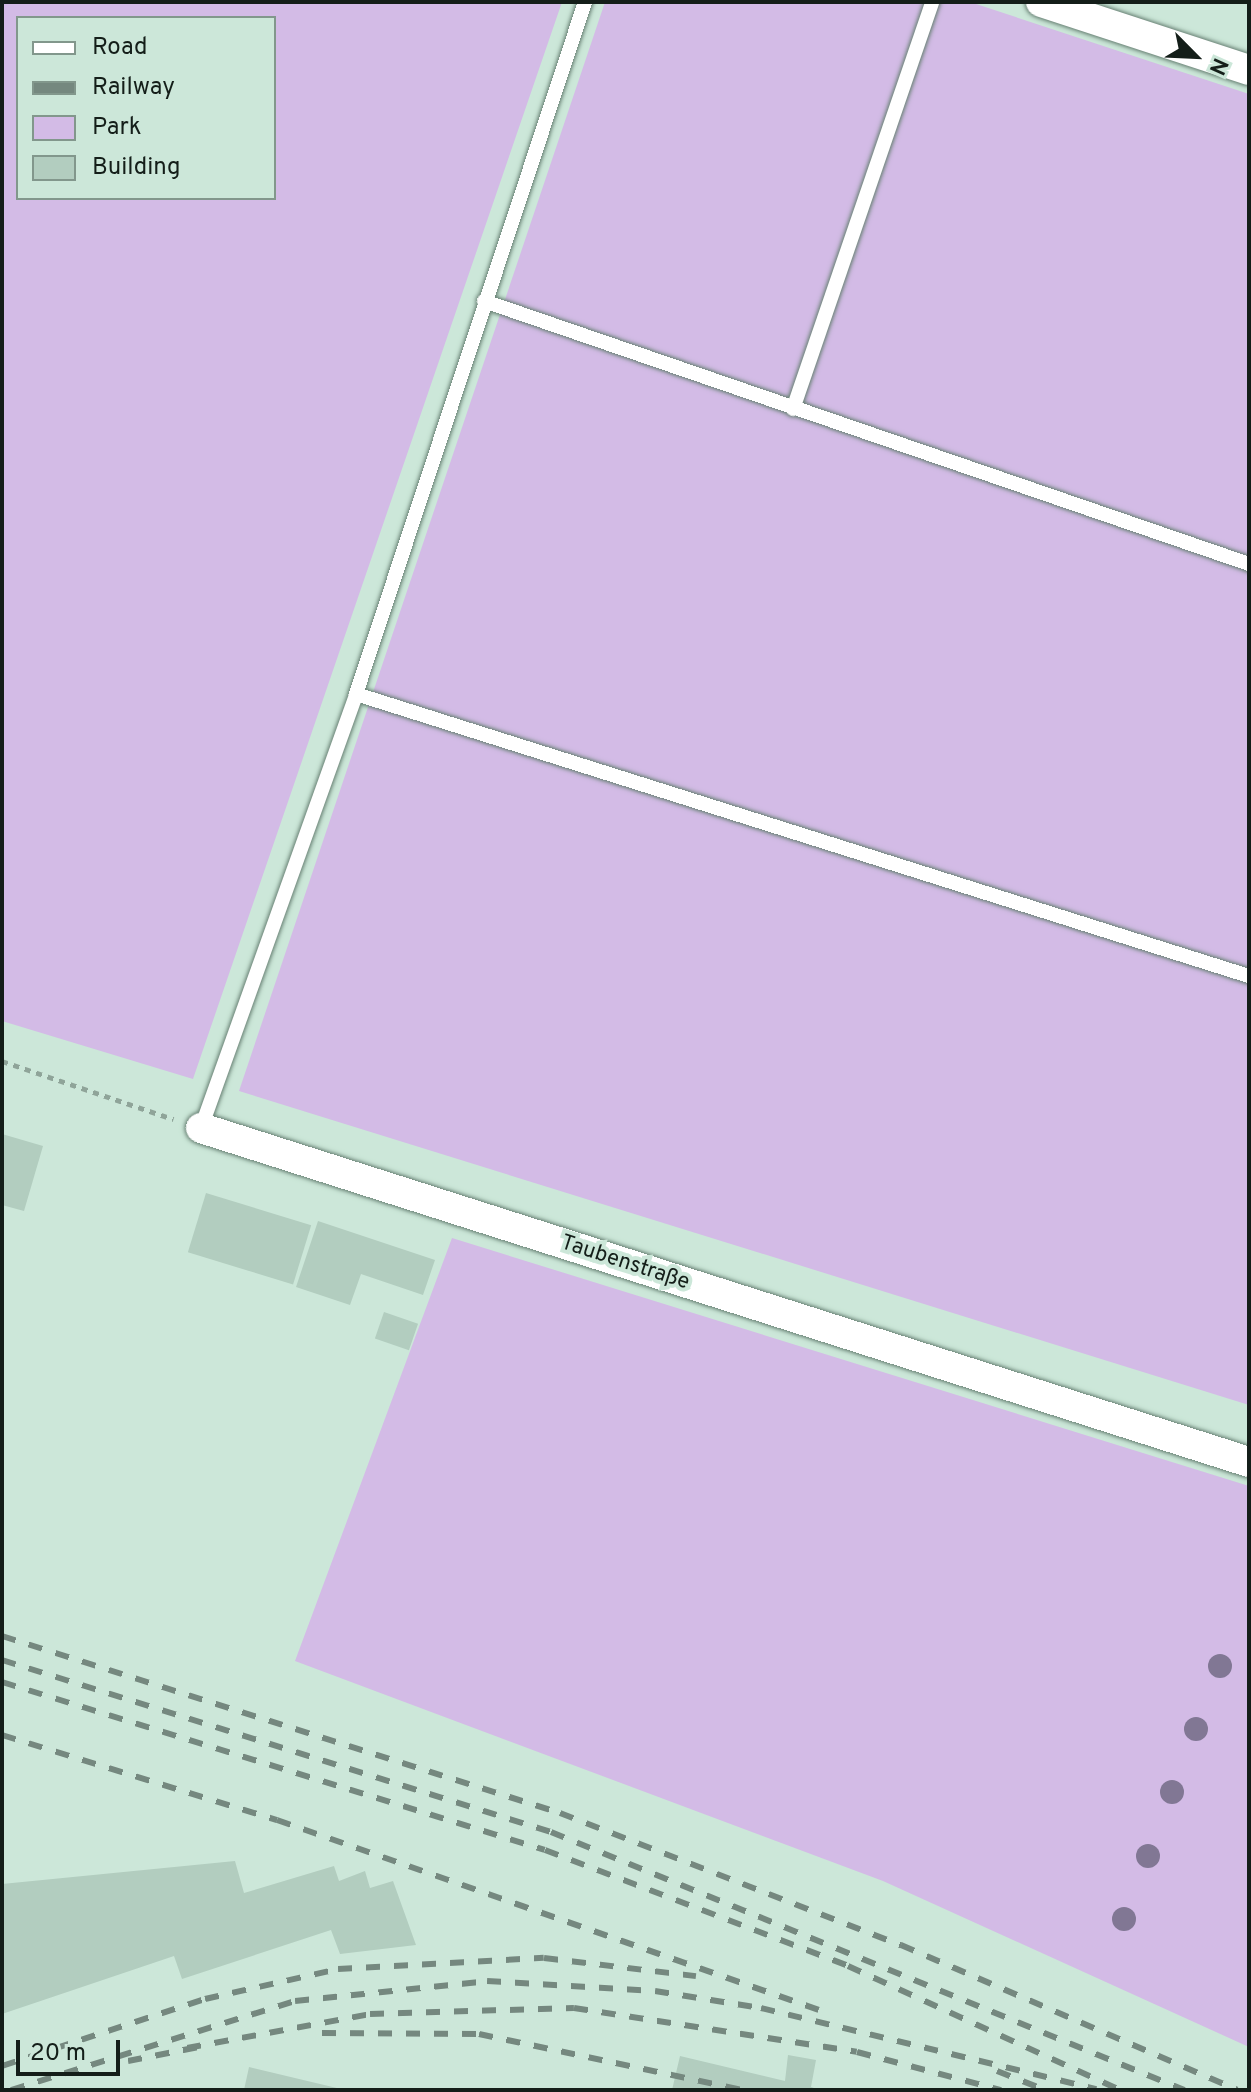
<!DOCTYPE html>
<meta charset="utf-8">
<style>
body{margin:0}
#map{position:relative;width:1251px;height:2092px;overflow:hidden;background:#cce7d9;font-family:Overpass,sans-serif}
div>[style]{position:absolute}
.green>*{inset:0;background:#d3bbe6}
.building>*{inset:0;background:#b2cdbf;transform-origin:0 0}
.path>*{height:5px;margin-top:-2.5px;transform-origin:0;background:repeating-linear-gradient(90deg,#8fa499 0 6px,transparent 0 12px)}
.roads{filter:drop-shadow(0 0 2px #678073) drop-shadow(0 0 2px #678073)}
.lane>*{height:14px;margin:-7px;padding:0 7px;transform-origin:7px;border-radius:7px;background:#fff}
.street>*{height:30px;margin:-15px;padding:0 15px;transform-origin:15px;border-radius:15px;background:#fff}
.rail>*{height:6px;margin-top:-3px;transform-origin:0;background:repeating-linear-gradient(90deg,#75887f 0 14px,transparent 0 28px)}
.trees>*{width:24px;height:24px;margin:-12px;border-radius:50%;background:#817794}
span{translate:-50% -50%;white-space:nowrap;text-align:center;line-height:1.15;-webkit-text-stroke:8px #cce7d9;paint-order:stroke}
.street-label{font-size:22px;color:#141e19}
.frame{position:absolute;inset:0;border:4px solid #141e19;pointer-events:none}
.legend{position:absolute;left:16px;top:16px;width:260px;height:184px;box-sizing:border-box;background:#cce7d9;border:2px solid #82978c;margin:0;padding:10px 14px;list-style:none;font-size:24px;color:#141e19}
.legend li{display:flex;align-items:center;gap:16px;height:40px}
.legend b{width:40px;border:2px solid #82978c}
.north{position:absolute;left:1155px;top:16px;width:80px;height:80px;-webkit-text-stroke:6px #cce7d9;paint-order:stroke;rotate:114deg;font-size:22px;font-weight:700;line-height:32px;text-align:center;color:#141e19}
.north::after{content:'';display:block;margin:auto;width:28px;height:36px;background:#141e19;clip-path:polygon(50% 0,100% 100%,50% 72%,0 100%)}
.scale{position:absolute;left:16px;top:2040px;width:104px;height:36px;box-sizing:border-box;border:4px solid #141e19;border-top:0;padding-left:10px;font-size:24px;line-height:28px;white-space:nowrap;color:#141e19;-webkit-text-stroke:6px #cce7d9;paint-order:stroke}
</style>
<div id="map">
<div class="green">
<div style="clip-path:polygon(evenodd,2px 2px,562px 2px,193px 1079px,2px 1021px,2px 2px,18px 18px,274px 18px,274px 198px,18px 198px,18px 18px)"></div>
<div style="clip-path:polygon(605px 2px,970px 2px,1249px 94px,1249px 1405px,239px 1091px)"></div>
<div style="clip-path:polygon(452px 1238px,1249px 1486px,1249px 2047px,883px 1881px,295px 1661px)"></div>
</div>
<div class="building">
<div style="clip-path:polygon(2px 1134px,43px 1146px,24px 1211px,2px 1205px)"></div>
<div style="left:206px;top:1193px;width:110px;height:62px;rotate:17deg"></div>
<div style="clip-path:polygon(318px 1221px,435px 1260px,423px 1295px,361px 1274px,350px 1305px,296px 1287px)"></div>
<div style="left:384px;top:1312px;width:36px;height:28px;rotate:19deg"></div>
<div style="clip-path:polygon(235px 1861px,244px 1893px,334px 1866px,339px 1881px,365px 1871px,370px 1888px,393px 1881px,416px 1945px,340px 1954px,331px 1930px,182px 1979px,174px 1956px,2px 2014px,2px 1884px)"></div>
<div style="clip-path:polygon(788px 2055px,816px 2060px,811px 2087px,820px 2090px,672px 2090px,680px 2056px,785px 2081px)"></div>
<div style="clip-path:polygon(249px 2067px,341px 2089px,341px 2090px,244px 2090px)"></div>
</div>
<div class="path">
<div style="left:2px;top:1061px;width:181px;rotate:18.7deg"></div>
</div>
<div class="roads">
<div class="lane">
<div style="left:484px;top:301px;width:809px;rotate:18.97deg"></div>
<div style="left:793px;top:409px;width:430px;rotate:-71.1deg"></div>
<div style="left:356px;top:694px;width:936px;rotate:17.53deg"></div>
<div style="left:201px;top:1128px;width:461px;rotate:-70.3deg"></div>
<div style="left:356px;top:694px;width:729px;rotate:-71.69deg"></div>
</div>
<div class="street">
<div style="left:1041px;top:2px;width:219px;rotate:18.1deg"></div>
<div style="left:201px;top:1128px;width:1100px;rotate:17.68deg"></div>
</div>
</div>
<div class="rail">
<div style="left:2px;top:1636px;width:585px;rotate:17.6deg"></div>
<div style="left:560px;top:1813px;width:366px;rotate:21.2deg"></div>
<div style="left:901px;top:1945px;width:366px;rotate:23.3deg"></div>
<div style="left:2px;top:1660px;width:575px;rotate:17.4deg"></div>
<div style="left:551px;top:1832px;width:684px;rotate:22.17deg"></div>
<div style="left:2px;top:1682px;width:568px;rotate:17.19deg"></div>
<div style="left:545px;top:1850px;width:324px;rotate:20.9deg"></div>
<div style="left:848px;top:1966px;width:299px;rotate:24.5deg"></div>
<div style="left:2px;top:1735px;width:288px;rotate:17.2deg"></div>
<div style="left:277px;top:1820px;width:574px;rotate:19.32deg"></div>
<div style="left:322px;top:2033px;width:157px;rotate:0.4deg"></div>
<div style="left:479px;top:2034px;width:270px;rotate:12deg"></div>
<div style="left:187px;top:2048px;width:186px;rotate:-10.5deg"></div>
<div style="left:370px;top:2014px;width:204px;rotate:-1.7deg"></div>
<div style="left:574px;top:2008px;width:286px;rotate:8.8deg"></div>
<div style="left:857px;top:2052px;width:149px;rotate:14.8deg"></div>
<div style="left:128px;top:2061px;width:72px;rotate:-11.2deg"></div>
<div style="left:2px;top:2066px;width:214px;rotate:-18.3deg"></div>
<div style="left:205px;top:1999px;width:136px;rotate:-12.7deg"></div>
<div style="left:338px;top:1969px;width:206px;rotate:-3.1deg"></div>
<div style="left:544px;top:1958px;width:153px;rotate:6.8deg"></div>
<div style="left:997px;top:2071px;width:52px;rotate:21.6deg"></div>
<div style="left:11px;top:2090px;width:298px;rotate:-17.4deg"></div>
<div style="left:295px;top:2001px;width:193px;rotate:-5.9deg"></div>
<div style="left:487px;top:1981px;width:168px;rotate:3.4deg"></div>
<div style="left:655px;top:1991px;width:107px;rotate:9.1deg"></div>
<div style="left:761px;top:2008px;width:345px;rotate:13.6deg"></div>
</div>
<div class="trees">
<div style="left:1220px;top:1666px"></div>
<div style="left:1196px;top:1729px"></div>
<div style="left:1172px;top:1792px"></div>
<div style="left:1148px;top:1856px"></div>
<div style="left:1124px;top:1919px"></div>
</div>
<div class="street-label">
<span style="left:625px;top:1263px;rotate:18deg">Taubenstraße</span>
</div>
<div class="frame"></div>
<ul class="legend">
<li><b style="height:10px;background:#fff"></b>Road</li>
<li><b style="height:10px;background:#75887f"></b>Railway</li>
<li><b style="height:22px;background:#d3bbe6"></b>Park</li>
<li><b style="height:22px;background:#b2cdbf"></b>Building</li>
</ul>
<div class="north">N</div>
<div class="scale">20 m</div>
</div>
